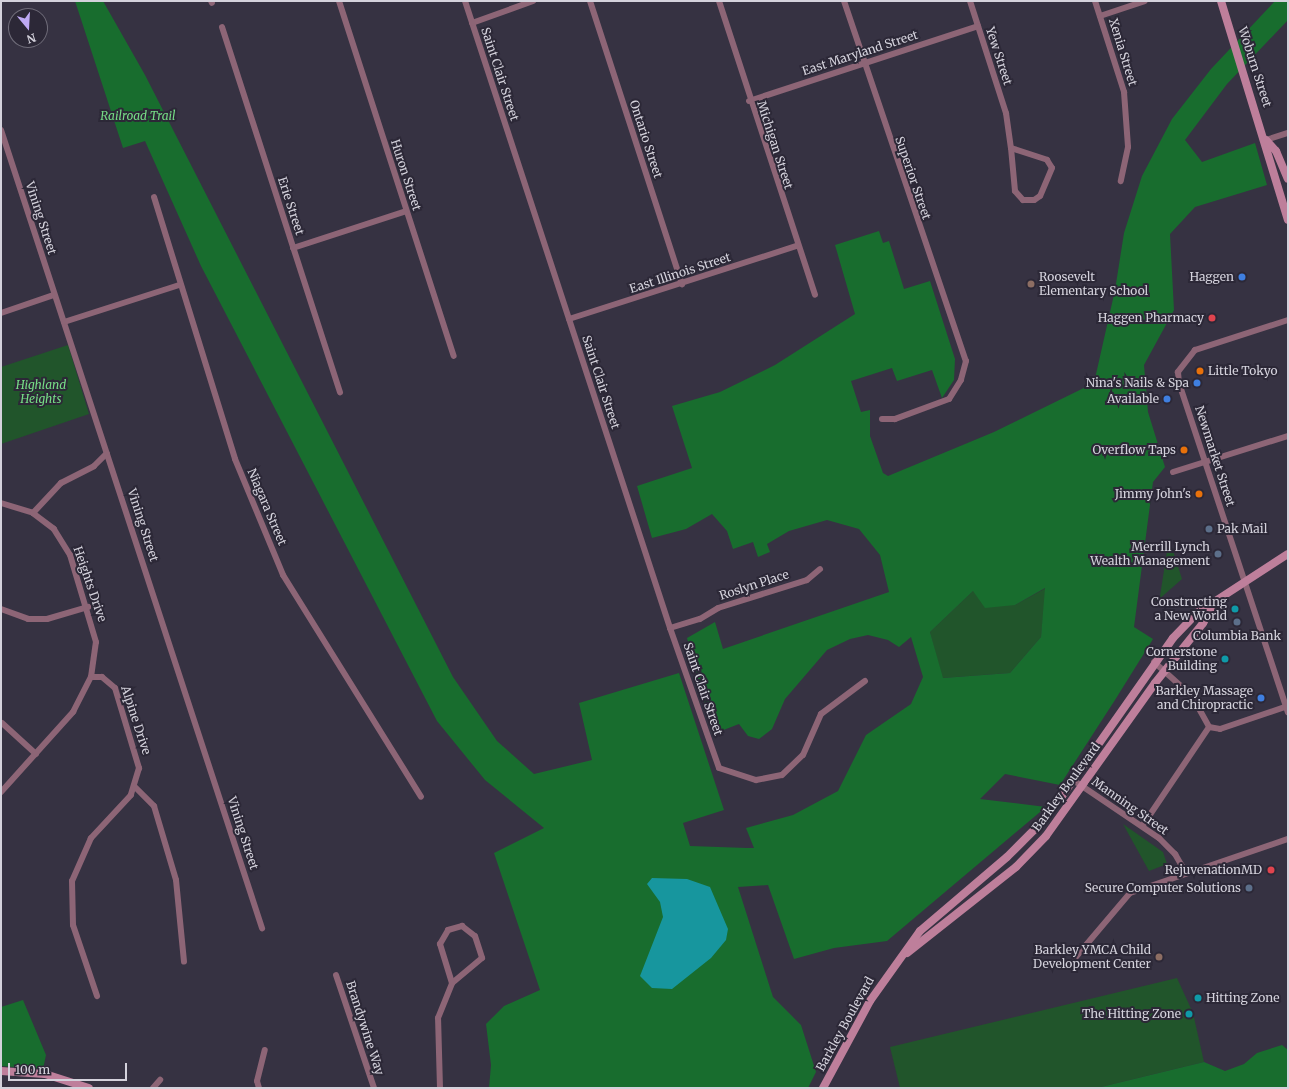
<!DOCTYPE html>
<style>
body{margin:0}
#map{position:relative;width:1289px;height:1089px;overflow:hidden;background:#363242;font-family:Merriweather,serif}
div>[style]{position:absolute}
.green>*{inset:0;background:#21552b}
.forest>*{inset:0;background:#186d2e}
.water>*{inset:0;background:#17969e}
.minor>*{height:6px;margin:-3px;padding:0 3px;transform-origin:3px;border-radius:3px;background:#8d6576}
.secondary>*{height:8px;margin:-4px;padding:0 4px;transform-origin:4px;border-radius:4px;background:#be7f9b}
.dots>*{width:11px;height:11px;translate:-50% -50%;box-sizing:border-box;border:2px solid #2c2837;border-radius:50%}
span{translate:-50% -50%;white-space:nowrap;text-align:center;line-height:1.15;-webkit-text-stroke:4px #2c2837;paint-order:stroke}
.street-label{font-size:12px;color:#d4d2dc}
.park-label{font-size:12px;color:#76dd86;font-style:italic}
.poi-label{font-size:12px;color:#d4d2dc}
.left{translate:0 -50%;text-align:left}
.right{translate:-100% -50%;text-align:right}
.frame{position:absolute;inset:0;border:2px solid #d4d2dc;pointer-events:none}
.north{position:absolute;left:8px;top:8px;width:40px;height:40px;box-sizing:border-box;background:#2c2837;border:1px solid #6f6c79;border-radius:50%;rotate:162deg;font-size:11px;font-weight:700;line-height:16px;text-align:center;color:#d4d2dc}
.north::after{content:'';display:block;margin:auto;width:14px;height:18px;background:#bea9f4;clip-path:polygon(50% 0,100% 100%,50% 72%,0 100%)}
.scale{position:absolute;left:8px;top:1063px;width:119px;height:18px;box-sizing:border-box;border:2px solid #d4d2dc;border-top:0;padding-left:5px;font-size:12px;line-height:14px;white-space:nowrap;color:#d4d2dc;-webkit-text-stroke:3px #2c2837;paint-order:stroke}
</style>
<div id="map">
<div class="green">
<div style="clip-path:polygon(68px 345px,89px 414px,1px 444px,1px 367px)"></div>
<div style="clip-path:polygon(1169px 538px,1182px 579px,1157px 601px,1160px 605px,1154px 599px,1160px 596px)"></div>
<div style="clip-path:polygon(1046px 588px,1041px 637px,1010px 673px,942px 678px,930px 632px,973px 591px,1015px 605px)"></div>
<div style="clip-path:polygon(1123px 824px,1163px 852px,1167px 864px,1149px 871px)"></div>
<div style="clip-path:polygon(1177px 978px,1193px 1013px,1204px 1062px,1097px 1088px,900px 1088px,890px 1047px)"></div>
</div>
<div class="forest">
<div style="clip-path:polygon(evenodd,75px 1px,103px 1px,145px 75px,453px 677px,497px 741px,534px 774px,592px 760px,579px 703px,679px 673px,724px 810px,683px 823px,690px 846px,747px 848px,754px 848px,746px 828px,793px 815px,838px 791px,866px 735px,911px 704px,923px 677px,911px 637px,899px 647px,888px 640px,868px 635px,850px 639px,827px 650px,785px 699px,772px 729px,759px 739px,748px 736px,739px 724px,713px 734px,687px 638px,715px 622px,723px 649px,889px 592px,880px 555px,859px 529px,827px 520px,789px 531px,767px 544px,770px 552px,758px 557px,753px 542px,733px 549px,727px 531px,712px 514px,686px 529px,652px 538px,637px 486px,692px 468px,672px 406px,720px 392px,775px 365px,855px 314px,835px 245px,879px 231px,883px 243px,889px 241px,904px 289px,930px 281px,955px 359px,954px 380px,942px 398px,932px 370px,897px 381px,892px 368px,851px 381px,861px 412px,870px 410px,870px 436px,883px 473px,888px 476px,994px 432px,1094px 383px,1115px 290px,1124px 233px,1142px 176px,1172px 119px,1211px 69px,1275px 1px,1288px 1px,1288px 20px,1227px 84px,1185px 140px,1202px 162px,1255px 143px,1267px 185px,1195px 207px,1170px 234px,1174px 310px,1144px 365px,1148px 412px,1165px 467px,1153px 482px,1134px 627px,1153px 639px,1115px 700px,1060px 785px,1005px 774px,980px 799px,1046px 807px,887px 941px,834px 948px,794px 959px,768px 885px,738px 887px,773px 997px,801px 1025px,816px 1072px,808px 1088px,489px 1088px,491px 1065px,486px 1024px,504px 1006px,540px 990px,494px 853px,544px 828px,485px 780px,437px 721px,201px 266px,145px 141px,123px 148px,75px 1px,1045px 588px,1041px 637px,1010px 673px,943px 678px,930px 632px,973px 591px,985px 608px,1015px 605px,1045px 588px)"></div>
<div style="clip-path:polygon(23px 1000px,46px 1055px,43px 1069px,1px 1066px,1px 1007px)"></div>
<div style="clip-path:polygon(1282px 1045px,1288px 1050px,1288px 1088px,1097px 1088px,1204px 1062px,1225px 1071px,1244px 1064px,1257px 1053px)"></div>
</div>
<div class="water">
<div style="clip-path:polygon(652px 878px,687px 879px,710px 887px,728px 929px,726px 940px,711px 958px,672px 989px,652px 988px,640px 976px,663px 917px,660px 902px,647px 884px)"></div>
</div>
<div class="minor">
<div style="left:211px;top:1px;width:2px;rotate:63deg"></div>
<div style="left:339px;top:1px;width:373px;rotate:72.1deg"></div>
<div style="left:465px;top:1px;width:660px;rotate:71.89deg"></div>
<div style="left:670px;top:628px;width:148px;rotate:70.7deg"></div>
<div style="left:719px;top:768px;width:39px;rotate:18deg"></div>
<div style="left:756px;top:780px;width:26px;rotate:-11deg"></div>
<div style="left:782px;top:775px;width:29px;rotate:-44deg"></div>
<div style="left:803px;top:755px;width:45px;rotate:-66.3deg"></div>
<div style="left:821px;top:714px;width:55px;rotate:-36.9deg"></div>
<div style="left:590px;top:1px;width:298px;rotate:72deg"></div>
<div style="left:719px;top:1px;width:309px;rotate:71.9deg"></div>
<div style="left:844px;top:1px;width:380px;rotate:71.3deg"></div>
<div style="left:966px;top:361px;width:20px;rotate:105deg"></div>
<div style="left:961px;top:380px;width:22px;rotate:122deg"></div>
<div style="left:949px;top:399px;width:58px;rotate:159.7deg"></div>
<div style="left:895px;top:419px;width:13px;rotate:180deg"></div>
<div style="left:970px;top:1px;width:118px;rotate:72.2deg"></div>
<div style="left:1006px;top:113px;width:35px;rotate:82deg"></div>
<div style="left:1011px;top:148px;width:38px;rotate:18deg"></div>
<div style="left:1047px;top:160px;width:9px;rotate:58deg"></div>
<div style="left:1052px;top:168px;width:30px;rotate:113deg"></div>
<div style="left:1040px;top:196px;width:7px;rotate:146deg"></div>
<div style="left:1034px;top:200px;width:11px;rotate:180deg"></div>
<div style="left:1023px;top:200px;width:12px;rotate:-132deg"></div>
<div style="left:1015px;top:191px;width:43px;rotate:-95.3deg"></div>
<div style="left:1095px;top:1px;width:96px;rotate:72.3deg"></div>
<div style="left:1124px;top:92px;width:55px;rotate:85.8deg"></div>
<div style="left:1128px;top:147px;width:35px;rotate:102deg"></div>
<div style="left:1100px;top:16px;width:47px;rotate:-18.4deg"></div>
<div style="left:472px;top:23px;width:65px;rotate:-19.8deg"></div>
<div style="left:222px;top:27px;width:384px;rotate:72.1deg"></div>
<div style="left:749px;top:101px;width:241px;rotate:-18.1deg"></div>
<div style="left:1px;top:130px;width:840px;rotate:71.89deg"></div>
<div style="left:1266px;top:140px;width:23px;rotate:-18deg"></div>
<div style="left:154px;top:197px;width:274px;rotate:72.8deg"></div>
<div style="left:235px;top:459px;width:126px;rotate:67.5deg"></div>
<div style="left:283px;top:575px;width:261px;rotate:58.1deg"></div>
<div style="left:293px;top:248px;width:119px;rotate:-18.1deg"></div>
<div style="left:1px;top:313px;width:56px;rotate:-18.8deg"></div>
<div style="left:569px;top:319px;width:239px;rotate:-17.8deg"></div>
<div style="left:1288px;top:320px;width:98px;rotate:162.1deg"></div>
<div style="left:1195px;top:350px;width:28px;rotate:128deg"></div>
<div style="left:1178px;top:372px;width:11px;rotate:85deg"></div>
<div style="left:1179px;top:383px;width:347px;rotate:71.7deg"></div>
<div style="left:64px;top:322px;width:121px;rotate:-17.8deg"></div>
<div style="left:1173px;top:472px;width:121px;rotate:-17.4deg"></div>
<div style="left:1px;top:503px;width:34px;rotate:17deg"></div>
<div style="left:33px;top:513px;width:41px;rotate:-47deg"></div>
<div style="left:61px;top:483px;width:37px;rotate:-27deg"></div>
<div style="left:94px;top:466px;width:18px;rotate:-45deg"></div>
<div style="left:1px;top:609px;width:29px;rotate:20deg"></div>
<div style="left:28px;top:619px;width:19px"></div>
<div style="left:47px;top:619px;width:43px;rotate:-16.3deg"></div>
<div style="left:670px;top:628px;width:31px;rotate:-17deg"></div>
<div style="left:700px;top:619px;width:21px;rotate:-31deg"></div>
<div style="left:718px;top:608px;width:93px;rotate:-17.5deg"></div>
<div style="left:807px;top:580px;width:17px;rotate:-40deg"></div>
<div style="left:1154px;top:662px;width:51px;rotate:41.8deg"></div>
<div style="left:1192px;top:696px;width:35px;rotate:61deg"></div>
<div style="left:1209px;top:727px;width:11px;rotate:10deg"></div>
<div style="left:1220px;top:729px;width:72px;rotate:-18.7deg"></div>
<div style="left:91px;top:677px;width:11px"></div>
<div style="left:102px;top:677px;width:17px;rotate:40deg"></div>
<div style="left:115px;top:688px;width:84px;rotate:73.3deg"></div>
<div style="left:139px;top:768px;width:28px;rotate:107deg"></div>
<div style="left:131px;top:795px;width:59px;rotate:132.9deg"></div>
<div style="left:91px;top:838px;width:47px;rotate:113.8deg"></div>
<div style="left:72px;top:881px;width:44px;rotate:88.7deg"></div>
<div style="left:73px;top:925px;width:75px;rotate:71.3deg"></div>
<div style="left:2px;top:723px;width:46px;rotate:42.4deg"></div>
<div style="left:1073px;top:780px;width:104px;rotate:34deg"></div>
<div style="left:1159px;top:838px;width:23px;rotate:45deg"></div>
<div style="left:1175px;top:854px;width:22px;rotate:60deg"></div>
<div style="left:135px;top:787px;width:27px;rotate:45deg"></div>
<div style="left:154px;top:806px;width:77px;rotate:73.4deg"></div>
<div style="left:176px;top:880px;width:82px;rotate:84.4deg"></div>
<div style="left:1px;top:792px;width:108px;rotate:-48deg"></div>
<div style="left:73px;top:712px;width:39px;rotate:-63deg"></div>
<div style="left:91px;top:677px;width:35px;rotate:-82deg"></div>
<div style="left:96px;top:642px;width:91px;rotate:-106.6deg"></div>
<div style="left:70px;top:555px;width:31px;rotate:-122deg"></div>
<div style="left:54px;top:529px;width:26px;rotate:-143deg"></div>
<div style="left:1143px;top:825px;width:118px;rotate:-56deg"></div>
<div style="left:462px;top:926px;width:16px;rotate:38deg"></div>
<div style="left:475px;top:936px;width:23px;rotate:72deg"></div>
<div style="left:482px;top:958px;width:39px;rotate:140deg"></div>
<div style="left:452px;top:983px;width:41px;rotate:-107.1deg"></div>
<div style="left:440px;top:944px;width:16px;rotate:-60deg"></div>
<div style="left:448px;top:930px;width:15px;rotate:-16deg"></div>
<div style="left:1075px;top:958px;width:85px;rotate:-49.8deg"></div>
<div style="left:1130px;top:893px;width:167px;rotate:-18.9deg"></div>
<div style="left:336px;top:975px;width:119px;rotate:71.4deg"></div>
<div style="left:153px;top:1088px;width:11px;rotate:-49deg"></div>
<div style="left:259px;top:1088px;width:7px;rotate:-106deg"></div>
<div style="left:257px;top:1081px;width:32px;rotate:-76deg"></div>
<div style="left:440px;top:1088px;width:70px;rotate:-91.6deg"></div>
<div style="left:438px;top:1018px;width:38px;rotate:-68deg"></div>
</div>
<div class="secondary">
<div style="left:1221px;top:1px;width:229px;rotate:73deg"></div>
<div style="left:1266px;top:140px;width:15px;rotate:48deg"></div>
<div style="left:1276px;top:151px;width:30px;rotate:67deg"></div>
<div style="left:907px;top:953px;width:139px;rotate:-38.3deg"></div>
<div style="left:1016px;top:867px;width:43px;rotate:-45.9deg"></div>
<div style="left:1046px;top:836px;width:188px;rotate:-54.5deg"></div>
<div style="left:1155px;top:683px;width:77px;rotate:-51.3deg"></div>
<div style="left:1203px;top:623px;width:21px;rotate:-62deg"></div>
<div style="left:1px;top:1071px;width:44px;rotate:3.9deg"></div>
<div style="left:45px;top:1074px;width:46px;rotate:17.7deg"></div>
<div style="left:823px;top:1088px;width:99px;rotate:-61.6deg"></div>
<div style="left:870px;top:1001px;width:86px;rotate:-54.5deg"></div>
<div style="left:920px;top:931px;width:114px;rotate:-40.4deg"></div>
<div style="left:1007px;top:857px;width:38px;rotate:-45deg"></div>
<div style="left:1034px;top:830px;width:44px;rotate:-50.5deg"></div>
<div style="left:1062px;top:796px;width:193px;rotate:-54.9deg"></div>
<div style="left:1173px;top:638px;width:35px;rotate:-46deg"></div>
<div style="left:1197px;top:613px;width:108px;rotate:-33deg"></div>
</div>
<div class="dots">
<div style="left:1242px;top:277px;background:#3f7fe0"></div>
<div style="left:1031px;top:284px;background:#8d6e63"></div>
<div style="left:1212px;top:318px;background:#e0444e"></div>
<div style="left:1200px;top:371px;background:#e8710a"></div>
<div style="left:1197px;top:383px;background:#3f7fe0"></div>
<div style="left:1167px;top:399px;background:#3f7fe0"></div>
<div style="left:1184px;top:450px;background:#e8710a"></div>
<div style="left:1199px;top:494px;background:#e8710a"></div>
<div style="left:1209px;top:529px;background:#5c6f8a"></div>
<div style="left:1218px;top:554px;background:#5c6f8a"></div>
<div style="left:1235px;top:609px;background:#0f9aa8"></div>
<div style="left:1237px;top:622px;background:#5c6f8a"></div>
<div style="left:1225px;top:659px;background:#0f9aa8"></div>
<div style="left:1261px;top:698px;background:#3f7fe0"></div>
<div style="left:1271px;top:870px;background:#e0444e"></div>
<div style="left:1249px;top:888px;background:#5c6f8a"></div>
<div style="left:1159px;top:957px;background:#8d6e63"></div>
<div style="left:1198px;top:998px;background:#0f9aa8"></div>
<div style="left:1189px;top:1014px;background:#0f9aa8"></div>
</div>
<div class="street-label">
<span style="left:1123px;top:52px;rotate:73deg">Xenia Street</span>
<span style="left:860px;top:53px;rotate:-18deg">East Maryland Street</span>
<span style="left:999px;top:56px;rotate:72deg">Yew Street</span>
<span style="left:1255px;top:67px;rotate:72deg">Woburn Street</span>
<span style="left:500px;top:74px;rotate:72deg">Saint Clair Street</span>
<span style="left:646px;top:139px;rotate:72deg">Ontario Street</span>
<span style="left:775px;top:145px;rotate:72deg">Michigan Street</span>
<span style="left:406px;top:175px;rotate:72deg">Huron Street</span>
<span style="left:913px;top:178px;rotate:71deg">Superior Street</span>
<span style="left:291px;top:206px;rotate:72deg">Erie Street</span>
<span style="left:41px;top:218px;rotate:72deg">Vining Street</span>
<span style="left:680px;top:273px;rotate:-18deg">East Illinois Street</span>
<span style="left:601px;top:382px;rotate:72deg">Saint Clair Street</span>
<span style="left:1215px;top:456px;rotate:72deg">Newmarket Street</span>
<span style="left:267px;top:507px;rotate:67deg">Niagara Street</span>
<span style="left:143px;top:525px;rotate:72deg">Vining Street</span>
<span style="left:90px;top:584px;rotate:71deg">Heights Drive</span>
<span style="left:754px;top:585px;rotate:-18deg">Roslyn Place</span>
<span style="left:703px;top:689px;rotate:71deg">Saint Clair Street</span>
<span style="left:136px;top:720px;rotate:72deg">Alpine Drive</span>
<span style="left:1066px;top:787px;rotate:-54deg">Barkley Boulevard</span>
<span style="left:1130px;top:806px;rotate:35deg">Manning Street</span>
<span style="left:243px;top:833px;rotate:72deg">Vining Street</span>
<span style="left:845px;top:1024px;rotate:-61deg">Barkley Boulevard</span>
<span style="left:365px;top:1028px;rotate:72deg">Brandywine Way</span>
</div>
<div class="park-label">
<span style="left:138px;top:116px">Railroad Trail</span>
<span style="left:41px;top:392px">Highland<br>Heights</span>
</div>
<div class="poi-label">
<span class="left" style="left:1039px;top:284px">Roosevelt<br>Elementary School</span>
<span class="right" style="left:1234px;top:277px">Haggen</span>
<span class="right" style="left:1204px;top:318px">Haggen Pharmacy</span>
<span class="left" style="left:1208px;top:371px">Little Tokyo</span>
<span class="right" style="left:1189px;top:383px">Nina's Nails &amp; Spa</span>
<span class="right" style="left:1159px;top:399px">Available</span>
<span class="right" style="left:1176px;top:450px">Overflow Taps</span>
<span class="right" style="left:1191px;top:494px">Jimmy John's</span>
<span class="left" style="left:1217px;top:529px">Pak Mail</span>
<span class="right" style="left:1210px;top:554px">Merrill Lynch<br>Wealth Management</span>
<span class="right" style="left:1227px;top:609px">Constructing<br>a New World</span>
<span style="left:1237px;top:636px">Columbia Bank</span>
<span class="right" style="left:1217px;top:659px">Cornerstone<br>Building</span>
<span class="right" style="left:1253px;top:698px">Barkley Massage<br>and Chiropractic</span>
<span class="right" style="left:1262px;top:870px">RejuvenationMD</span>
<span class="right" style="left:1241px;top:888px">Secure Computer Solutions</span>
<span class="right" style="left:1151px;top:957px">Barkley YMCA Child<br>Development Center</span>
<span class="left" style="left:1206px;top:998px">Hitting Zone</span>
<span class="right" style="left:1181px;top:1014px">The Hitting Zone</span>
</div>
<div class="frame"></div>
<div class="north">N</div>
<div class="scale">100 m</div>
</div>
